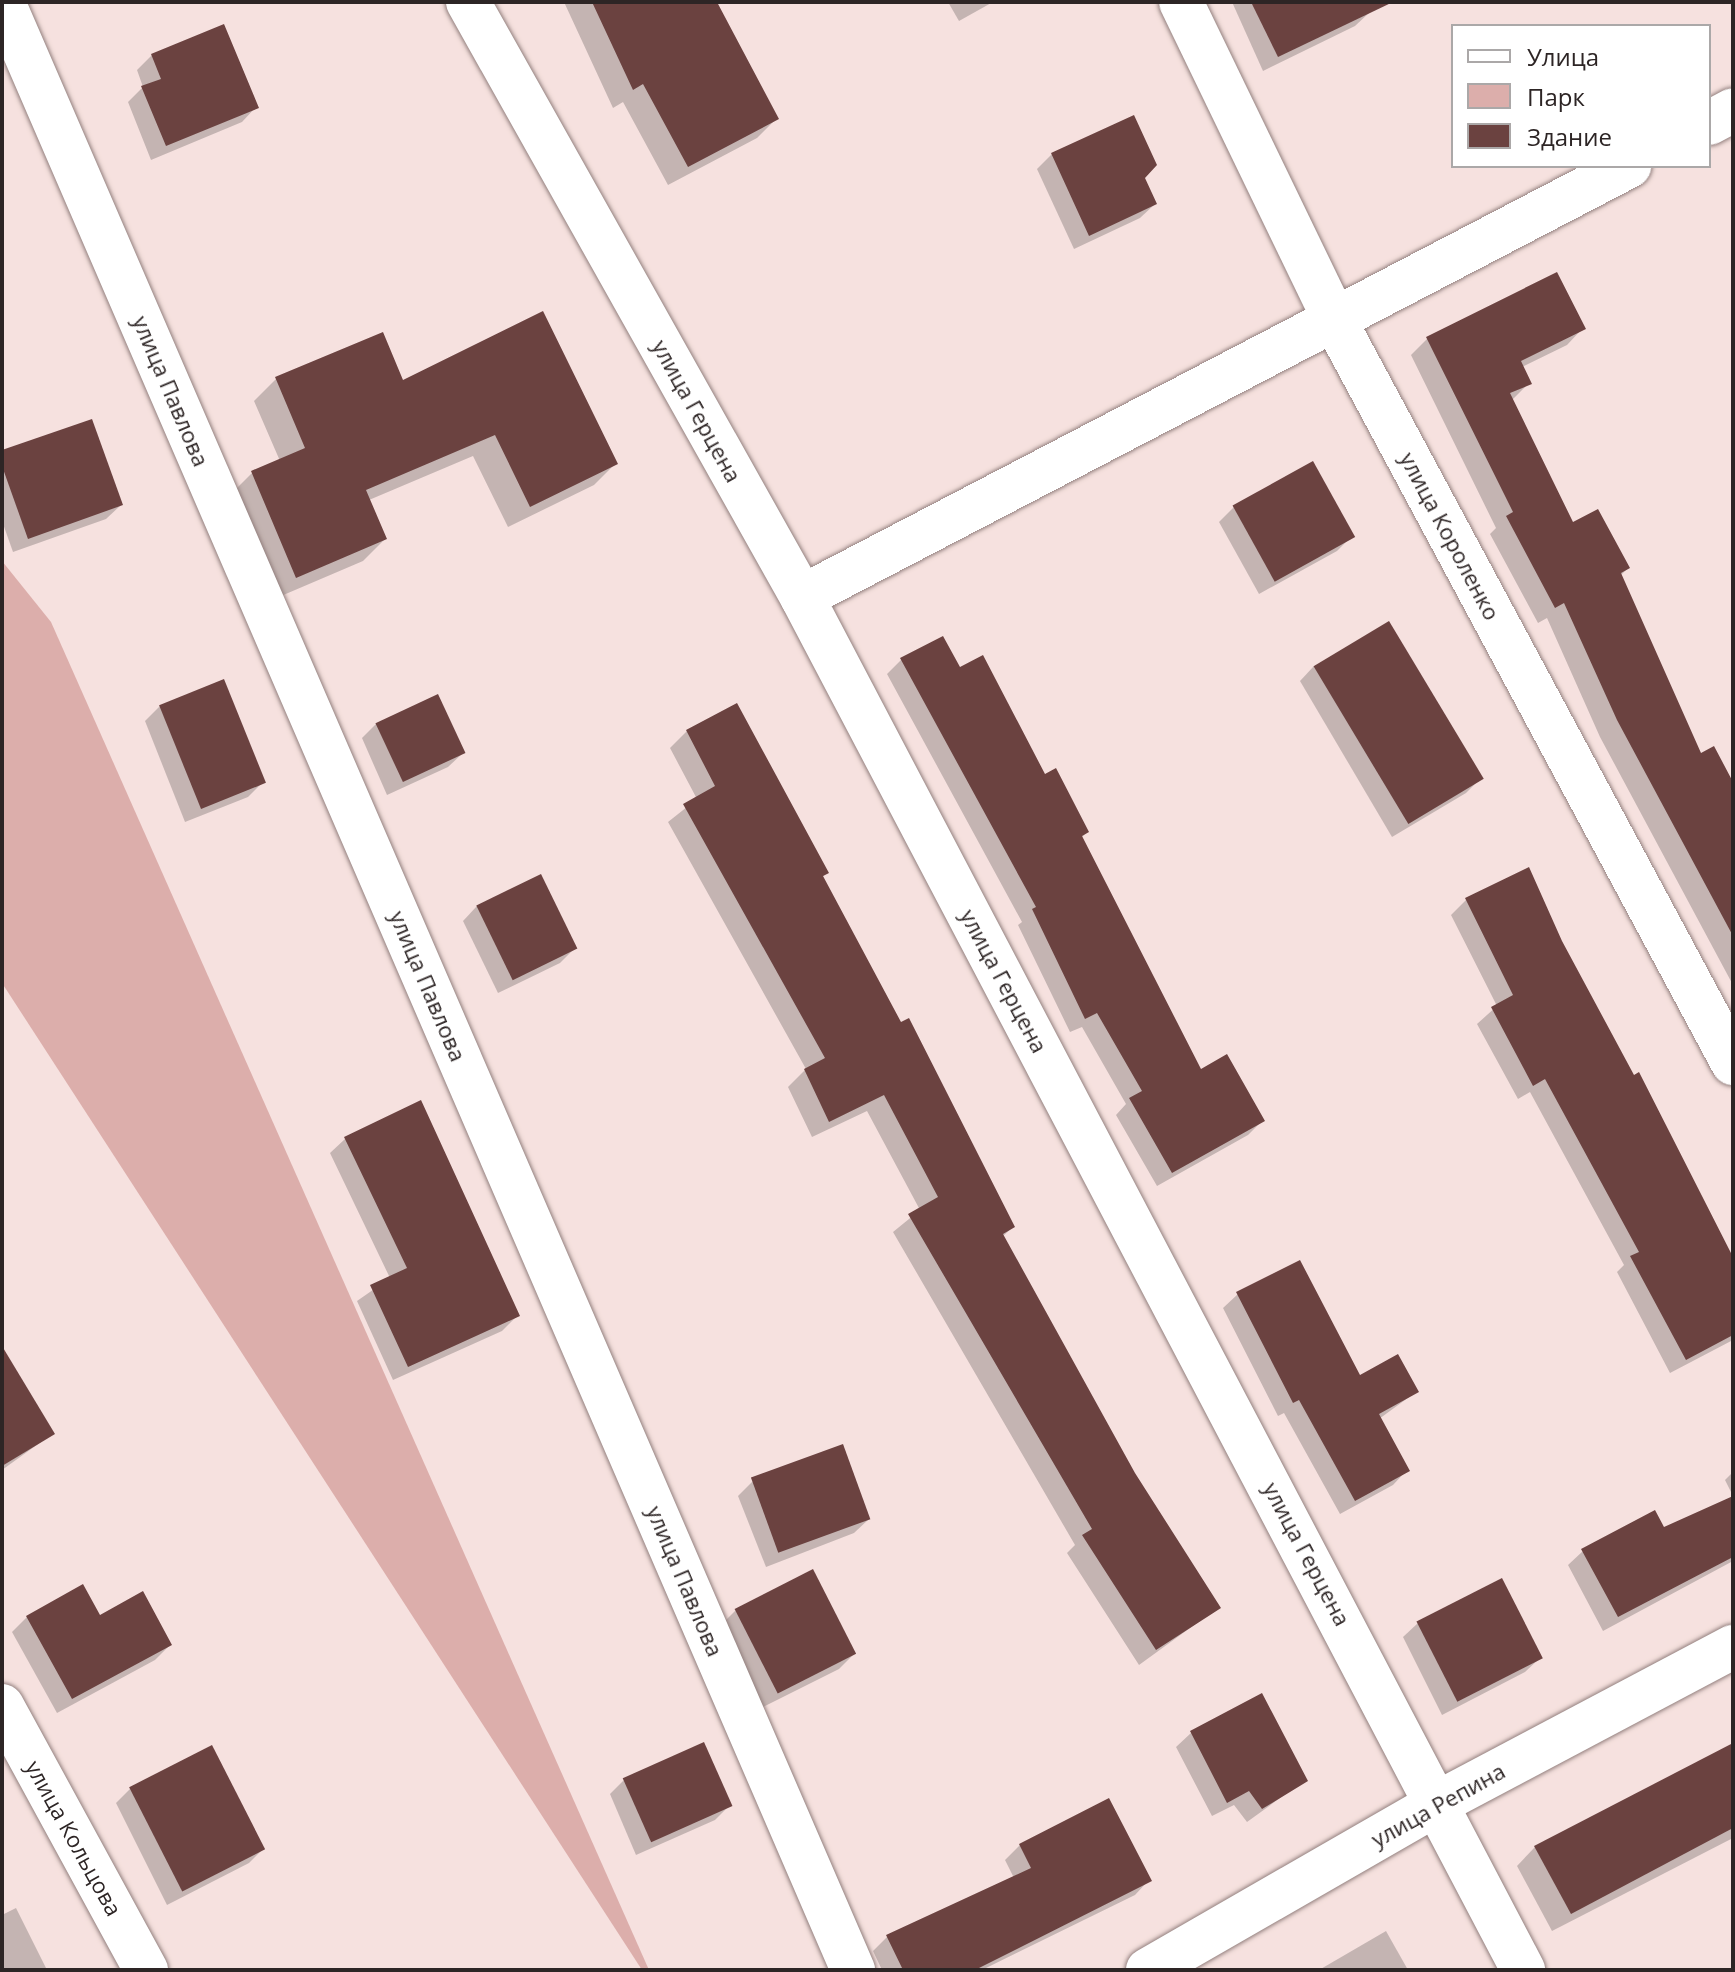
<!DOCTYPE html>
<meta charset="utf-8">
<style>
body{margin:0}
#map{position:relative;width:1735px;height:1972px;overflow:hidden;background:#f6e1df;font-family:"Open Sans",sans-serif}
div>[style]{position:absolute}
.green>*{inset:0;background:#dcaeab}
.shadow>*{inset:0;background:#0003}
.building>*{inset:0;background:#6b4240;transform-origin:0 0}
.roads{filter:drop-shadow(0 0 2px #93807e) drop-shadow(0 0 2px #93807e)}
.minor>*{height:44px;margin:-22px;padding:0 22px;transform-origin:22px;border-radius:22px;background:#fff}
span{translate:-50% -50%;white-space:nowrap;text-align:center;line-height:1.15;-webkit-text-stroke:8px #fff;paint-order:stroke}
.street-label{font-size:22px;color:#2d2525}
.frame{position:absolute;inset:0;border:4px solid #2d2525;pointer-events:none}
.legend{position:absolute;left:1451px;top:24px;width:260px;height:144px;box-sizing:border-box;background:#fff;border:2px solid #aba8a8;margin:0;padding:10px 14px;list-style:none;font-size:24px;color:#2d2525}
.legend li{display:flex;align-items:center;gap:16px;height:40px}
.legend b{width:40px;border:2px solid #aba8a8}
</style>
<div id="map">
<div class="green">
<div style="clip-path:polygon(2px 561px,51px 622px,649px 1970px,642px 1970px,2px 983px)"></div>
</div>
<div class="shadow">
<div style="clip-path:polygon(564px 2px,695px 2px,777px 118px,757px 138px,668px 185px,623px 102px,613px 108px)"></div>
<div style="clip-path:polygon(948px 2px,993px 2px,959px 21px)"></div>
<div style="clip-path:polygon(1232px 2px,1365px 2px,1370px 12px,1355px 26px,1263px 71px)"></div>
<div style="clip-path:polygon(152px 55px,256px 107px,242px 122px,151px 160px,128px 102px,143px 87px,137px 70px)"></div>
<div style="clip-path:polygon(1052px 154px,1142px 178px,1155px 204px,1140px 218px,1074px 249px,1037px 169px)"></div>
<div style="clip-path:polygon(1583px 328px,1567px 345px,1522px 367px,1529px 383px,1511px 401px,1572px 525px,1628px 568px,1620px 576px,1700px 755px,1733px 786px,1733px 985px,1600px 737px,1547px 618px,1538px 623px,1490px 534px,1496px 528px,1411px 355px,1428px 338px)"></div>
<div style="clip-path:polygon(276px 379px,402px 383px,616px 463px,594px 485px,508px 527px,473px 456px,369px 500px,385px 539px,363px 561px,274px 599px,230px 495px,252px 473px,280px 461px,254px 401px)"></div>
<div style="clip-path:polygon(2px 452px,121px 505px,106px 519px,13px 552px,2px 521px)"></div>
<div style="clip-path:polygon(1234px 507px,1352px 536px,1337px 551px,1259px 594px,1219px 522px)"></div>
<div style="clip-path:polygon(902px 659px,959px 669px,1087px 832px,1081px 838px,1200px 1072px,1263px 1120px,1248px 1135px,1157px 1186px,1116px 1115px,1126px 1104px,1082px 1027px,1070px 1032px,1018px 925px,1022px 922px,887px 674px)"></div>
<div style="clip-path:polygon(1314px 666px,1481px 778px,1466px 793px,1392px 837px,1300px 681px)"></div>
<div style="clip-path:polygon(223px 682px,263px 782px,248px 797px,185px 822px,145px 721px,160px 706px)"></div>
<div style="clip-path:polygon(377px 723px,463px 753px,448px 767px,387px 795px,362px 738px)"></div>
<div style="clip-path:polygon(687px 731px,827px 873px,821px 878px,1013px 1227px,1002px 1237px,1133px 1474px,1219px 1607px,1139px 1665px,1067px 1553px,1075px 1545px,893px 1232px,920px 1210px,867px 1111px,812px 1137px,788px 1087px,806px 1069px,668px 822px,697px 799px,670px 748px)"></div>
<div style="clip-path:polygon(1466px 900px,1560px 942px,1733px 1259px,1733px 1340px,1670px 1373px,1617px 1272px,1624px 1265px,1530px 1092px,1518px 1099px,1477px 1024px,1497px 1006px,1451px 915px)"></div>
<div style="clip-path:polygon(477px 906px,575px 948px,560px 963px,498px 993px,463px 921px)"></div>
<div style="clip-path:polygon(420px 1103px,517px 1316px,502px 1331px,393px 1380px,357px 1301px,390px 1278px,330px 1153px,345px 1139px)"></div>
<div style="clip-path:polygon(1238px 1294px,1359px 1378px,1416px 1392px,1379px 1419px,1407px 1470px,1393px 1485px,1340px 1514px,1284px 1413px,1278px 1416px,1223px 1308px)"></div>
<div style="clip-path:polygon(2px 1364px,52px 1434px,2px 1470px)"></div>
<div style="clip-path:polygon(1733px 1472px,1733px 1496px,1725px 1480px)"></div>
<div style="clip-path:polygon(753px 1481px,869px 1519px,854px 1533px,766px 1567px,738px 1496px)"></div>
<div style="clip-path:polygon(1733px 1498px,1733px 1561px,1603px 1631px,1568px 1565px,1583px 1551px,1663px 1530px)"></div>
<div style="clip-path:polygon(736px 1610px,854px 1654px,839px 1669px,763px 1707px,721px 1625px)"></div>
<div style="clip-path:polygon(27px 1617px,99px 1617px,170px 1645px,155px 1660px,57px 1713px,12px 1632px)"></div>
<div style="clip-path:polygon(1418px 1623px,1540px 1658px,1525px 1672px,1442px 1715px,1403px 1637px)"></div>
<div style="clip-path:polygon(1261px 1696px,1305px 1780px,1247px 1822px,1234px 1805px,1212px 1816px,1176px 1747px,1191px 1733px)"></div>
<div style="clip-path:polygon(1733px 1744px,1733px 1838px,1552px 1931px,1517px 1866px,1535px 1847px)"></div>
<div style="clip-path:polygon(624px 1780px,730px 1805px,715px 1820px,636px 1855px,610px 1794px)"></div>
<div style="clip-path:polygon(130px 1789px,263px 1849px,249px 1863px,167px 1905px,116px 1803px)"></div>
<div style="clip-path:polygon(1020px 1845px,1149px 1880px,1135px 1895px,982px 1970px,882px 1970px,873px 1951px,888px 1936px,1014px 1878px,1005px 1860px)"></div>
<div style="clip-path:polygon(16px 1908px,47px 1970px,2px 1970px,2px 1915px)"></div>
<div style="clip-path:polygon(1386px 1931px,1408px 1970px,1319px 1970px)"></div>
</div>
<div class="building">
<div style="clip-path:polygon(592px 2px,717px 2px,779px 119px,688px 167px,643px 84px,633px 90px)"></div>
<div style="clip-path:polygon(1251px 2px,1393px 2px,1278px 57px)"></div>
<div style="clip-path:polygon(224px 24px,259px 108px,166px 146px,141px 86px,161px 79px,151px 54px)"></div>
<div style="clip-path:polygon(1134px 115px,1157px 165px,1145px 178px,1157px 204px,1089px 236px,1051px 153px)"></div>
<div style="clip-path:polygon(1557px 272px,1586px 329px,1521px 361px,1532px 384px,1510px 393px,1573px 522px,1598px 509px,1630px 568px,1621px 573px,1701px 753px,1714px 746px,1733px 782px,1733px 936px,1617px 720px,1564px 603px,1555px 608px,1506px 516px,1513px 512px,1426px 337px)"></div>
<div style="clip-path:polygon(543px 311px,618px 464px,530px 507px,495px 435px,366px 490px,387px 539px,296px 578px,251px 471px,305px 448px,275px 377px,383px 332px,403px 380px)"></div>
<div style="clip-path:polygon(92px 419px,123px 505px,28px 539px,2px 466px,2px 450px)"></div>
<div style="left:1313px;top:461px;width:87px;height:92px;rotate:61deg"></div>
<div style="left:1389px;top:621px;width:184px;height:88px;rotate:59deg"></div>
<div style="clip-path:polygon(943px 636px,960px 667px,983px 655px,1045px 774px,1056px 768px,1089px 832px,1082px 836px,1201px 1069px,1227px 1054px,1265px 1121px,1172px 1173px,1129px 1098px,1142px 1091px,1097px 1013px,1085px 1019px,1032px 909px,1036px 907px,900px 658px)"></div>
<div style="left:224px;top:679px;width:112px;height:70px;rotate:68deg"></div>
<div style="left:438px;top:694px;width:65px;height:69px;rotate:65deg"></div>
<div style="clip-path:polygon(737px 703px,829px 873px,823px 876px,901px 1022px,909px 1018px,1015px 1227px,1003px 1234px,1135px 1473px,1221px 1608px,1156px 1650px,1082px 1535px,1092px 1529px,908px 1214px,938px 1197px,884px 1095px,829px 1122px,804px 1069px,825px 1058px,683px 804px,715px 786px,686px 730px)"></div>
<div style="clip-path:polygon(1529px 867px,1562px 941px,1634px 1075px,1639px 1072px,1733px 1257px,1733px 1335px,1686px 1360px,1630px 1256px,1639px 1252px,1545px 1079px,1533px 1086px,1491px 1007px,1513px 995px,1465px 898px)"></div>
<div style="left:541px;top:874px;width:83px;height:72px;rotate:64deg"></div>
<div style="clip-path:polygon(421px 1100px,520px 1316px,408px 1367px,370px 1285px,407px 1268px,344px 1137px)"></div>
<div style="clip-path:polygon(1300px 1260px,1360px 1375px,1398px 1354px,1419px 1392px,1379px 1414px,1410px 1471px,1355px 1501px,1299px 1400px,1293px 1403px,1236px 1292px)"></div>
<div style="clip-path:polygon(2px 1346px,55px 1434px,2px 1466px)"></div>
<div style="left:843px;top:1444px;width:80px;height:98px;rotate:70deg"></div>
<div style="clip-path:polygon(1733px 1496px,1733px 1557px,1618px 1617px,1581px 1549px,1655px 1510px,1664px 1527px)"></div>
<div style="left:813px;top:1569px;width:95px;height:88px;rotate:63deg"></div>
<div style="left:1502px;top:1578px;width:90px;height:96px;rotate:63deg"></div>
<div style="clip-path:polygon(83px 1584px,100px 1615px,143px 1591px,172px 1645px,72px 1699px,26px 1616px)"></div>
<div style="clip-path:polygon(1262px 1693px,1308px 1781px,1262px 1809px,1249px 1791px,1227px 1803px,1190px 1731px)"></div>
<div style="left:704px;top:1742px;width:70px;height:89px;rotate:66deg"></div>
<div style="clip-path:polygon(1733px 1743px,1733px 1828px,1571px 1914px,1534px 1846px)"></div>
<div style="left:212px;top:1745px;width:117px;height:93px;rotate:63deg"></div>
<div style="clip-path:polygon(1109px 1798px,1152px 1881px,975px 1970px,903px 1970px,886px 1935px,1031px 1868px,1019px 1844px)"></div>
</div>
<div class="roads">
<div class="minor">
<div style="left:3px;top:2px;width:2144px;rotate:66.64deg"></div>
<div style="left:468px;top:2px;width:682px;rotate:60.69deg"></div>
<div style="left:802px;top:597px;width:1551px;rotate:62.29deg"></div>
<div style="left:1181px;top:2px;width:356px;rotate:64.2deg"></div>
<div style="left:1336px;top:323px;width:840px;rotate:61.79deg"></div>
<div style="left:1709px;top:123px;width:27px;rotate:-28deg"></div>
<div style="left:802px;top:597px;width:933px;rotate:-27.53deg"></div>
<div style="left:2px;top:1706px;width:301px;rotate:61.4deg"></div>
<div style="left:1148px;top:1970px;width:335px;rotate:-29.9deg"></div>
<div style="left:1438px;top:1803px;width:334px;rotate:-27.9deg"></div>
</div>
</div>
<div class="street-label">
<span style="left:171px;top:391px;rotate:67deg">улица Павлова</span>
<span style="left:697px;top:411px;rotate:61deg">улица Герцена</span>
<span style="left:1450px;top:536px;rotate:62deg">улица Короленко</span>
<span style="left:1004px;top:981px;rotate:62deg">улица Герцена</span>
<span style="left:428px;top:986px;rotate:67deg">улица Павлова</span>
<span style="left:1307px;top:1554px;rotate:62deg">улица Герцена</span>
<span style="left:685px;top:1581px;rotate:67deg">улица Павлова</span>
<span style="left:1438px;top:1805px;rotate:-29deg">улица Репина</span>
<span style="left:74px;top:1838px;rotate:61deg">улица Кольцова</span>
</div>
<div class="frame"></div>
<ul class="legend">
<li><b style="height:10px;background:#fff"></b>Улица</li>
<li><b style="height:22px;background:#dcaeab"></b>Парк</li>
<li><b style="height:22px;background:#6b4240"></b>Здание</li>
</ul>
</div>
